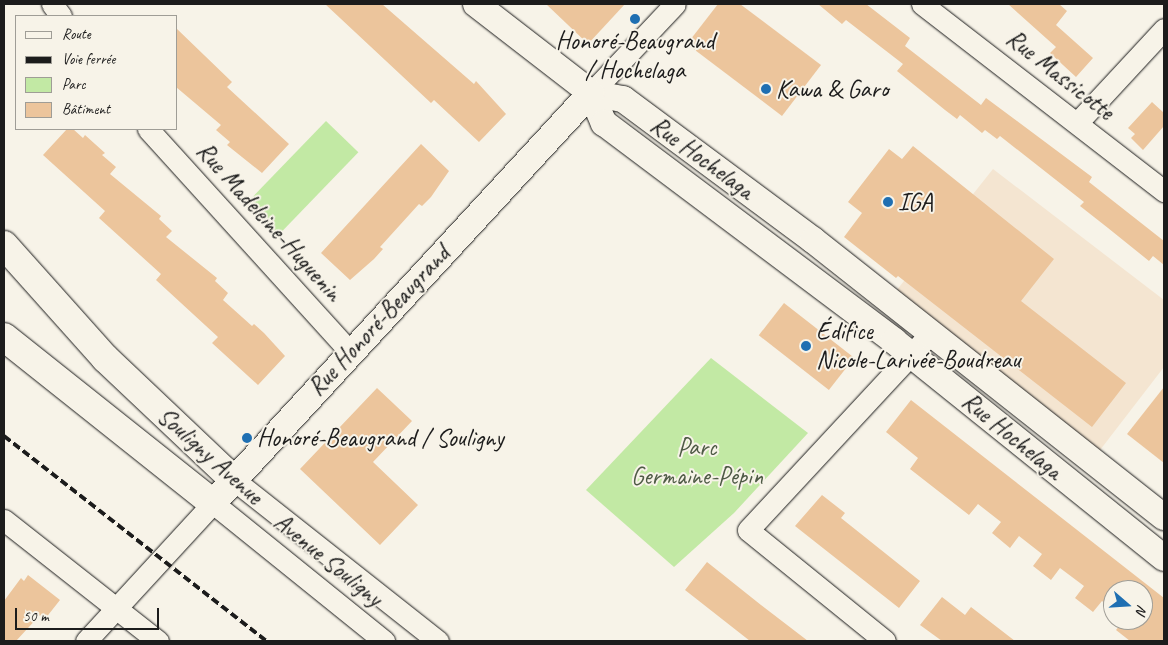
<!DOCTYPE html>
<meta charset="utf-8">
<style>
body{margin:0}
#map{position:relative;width:1168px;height:645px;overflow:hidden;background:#f7f3e8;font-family:Caveat,sans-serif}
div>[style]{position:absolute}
.built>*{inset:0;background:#f4e5d1}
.green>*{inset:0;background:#c2e9a4;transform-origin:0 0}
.building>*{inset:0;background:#ecc59c;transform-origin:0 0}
.roads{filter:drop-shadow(0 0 1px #1c1c1c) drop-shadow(0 0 1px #1c1c1c)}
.minor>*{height:21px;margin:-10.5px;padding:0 10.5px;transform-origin:10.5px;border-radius:10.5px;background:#f7f3e8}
.major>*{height:26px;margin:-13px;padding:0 13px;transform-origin:13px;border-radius:13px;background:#f7f3e8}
.highway>*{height:28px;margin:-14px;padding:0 14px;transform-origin:14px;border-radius:14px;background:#f7f3e8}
.rail>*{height:4px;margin-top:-2px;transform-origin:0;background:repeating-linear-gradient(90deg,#1c1c1c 0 8px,transparent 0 12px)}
.dots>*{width:14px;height:14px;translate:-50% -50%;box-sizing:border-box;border:2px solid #f7f3e8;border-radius:50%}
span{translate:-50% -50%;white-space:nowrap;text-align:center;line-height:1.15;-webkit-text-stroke:4px #f7f3e8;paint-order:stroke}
.poi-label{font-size:25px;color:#1c1c1c}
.left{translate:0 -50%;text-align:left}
.street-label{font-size:25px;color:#1c1c1c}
.park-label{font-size:25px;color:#4e5a45}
.frame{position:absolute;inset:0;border:5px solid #1c1c1c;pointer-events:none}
.legend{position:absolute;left:15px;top:15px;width:162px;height:115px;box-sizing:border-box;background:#f7f3e8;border:1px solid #9f9d96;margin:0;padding:6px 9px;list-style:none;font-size:15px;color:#1c1c1c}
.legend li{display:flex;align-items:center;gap:10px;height:25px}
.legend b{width:25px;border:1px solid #9f9d96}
.north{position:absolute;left:1103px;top:580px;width:50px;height:50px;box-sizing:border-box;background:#f7f3e8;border:1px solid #9f9d96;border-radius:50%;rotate:109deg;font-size:14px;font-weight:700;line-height:20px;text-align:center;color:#1c1c1c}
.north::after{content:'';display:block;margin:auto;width:18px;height:22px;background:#1f6fb2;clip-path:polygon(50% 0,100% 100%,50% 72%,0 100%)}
.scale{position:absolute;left:15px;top:608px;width:144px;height:22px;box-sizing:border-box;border:2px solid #1c1c1c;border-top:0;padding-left:6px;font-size:15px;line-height:18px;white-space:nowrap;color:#1c1c1c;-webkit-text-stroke:4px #f7f3e8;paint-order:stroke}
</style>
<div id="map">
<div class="built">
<div style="clip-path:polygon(993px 169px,1164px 300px,1164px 367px,1097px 454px,896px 291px)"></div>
</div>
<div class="green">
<div style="left:326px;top:121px;width:45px;height:117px;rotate:44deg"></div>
<div style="clip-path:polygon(711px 358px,808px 433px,734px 513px,674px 567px,586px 490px)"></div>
</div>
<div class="building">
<div style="clip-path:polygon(325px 4px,382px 4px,474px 84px,476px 81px,506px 114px,479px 142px,434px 100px,431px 103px)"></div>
<div style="clip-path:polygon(546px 4px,625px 4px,588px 44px)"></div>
<div style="clip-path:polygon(718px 4px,740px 4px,821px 65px,782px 116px,687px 44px)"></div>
<div style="clip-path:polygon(818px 4px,866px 4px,910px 38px,905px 46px,981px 105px,986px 98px,1092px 177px,1089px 182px,1164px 241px,1164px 265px,1153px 256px,1149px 261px,1108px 228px,1080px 206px,1084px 202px,1000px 136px,997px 139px,985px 130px,982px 133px,960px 115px,957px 119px,945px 110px,897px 71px,903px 64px,846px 20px,842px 24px)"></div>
<div style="clip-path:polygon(1008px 4px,1059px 4px,1067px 11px,1056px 25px,1093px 58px,1076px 77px,1050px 53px,1056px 47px)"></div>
<div style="clip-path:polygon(176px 28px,232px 82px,227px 87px,289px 144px,262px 173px,227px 145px,230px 142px,216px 130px,221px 125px,176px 87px)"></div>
<div style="clip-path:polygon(1152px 102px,1164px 113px,1164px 126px,1143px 150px,1131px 138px,1135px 134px,1128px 128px)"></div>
<div style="clip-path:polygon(67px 129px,73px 129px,83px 138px,85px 135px,105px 153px,102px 155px,116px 167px,110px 174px,161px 216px,159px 219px,172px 231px,166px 237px,217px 278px,215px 281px,228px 293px,223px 300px,252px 326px,254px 324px,264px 333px,285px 356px,258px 385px,212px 343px,218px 337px,156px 280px,161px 274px,99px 218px,105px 211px,43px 155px)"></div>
<div style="clip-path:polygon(421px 144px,449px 171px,431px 197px,422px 206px,419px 204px,380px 247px,383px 249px,374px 259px,350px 280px,321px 253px)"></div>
<div style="clip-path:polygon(913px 146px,1054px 259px,1021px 301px,1126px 383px,1092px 427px,898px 276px,896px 278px,844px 237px,862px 213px,848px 202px,889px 149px,902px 159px)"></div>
<div style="left:784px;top:303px;width:89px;height:41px;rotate:38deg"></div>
<div style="clip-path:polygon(1164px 387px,1164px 463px,1127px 434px)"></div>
<div style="clip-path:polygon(377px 388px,412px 421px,373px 462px,418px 505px,380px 545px,300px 469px)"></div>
<div style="clip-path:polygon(911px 400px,1164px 598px,1164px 641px,1130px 641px,1116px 630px,1124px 620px,1143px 620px,1143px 590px,1113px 590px,1113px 610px,1102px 601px,1093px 612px,1075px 598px,1084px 586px,1060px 568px,1051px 580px,1033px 566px,1042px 554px,1019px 536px,1010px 548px,992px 533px,1001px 522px,978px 504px,969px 515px,910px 469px,918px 458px,886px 432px)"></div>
<div style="clip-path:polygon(822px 495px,845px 513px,841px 518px,920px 581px,899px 608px,795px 526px)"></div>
<div style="clip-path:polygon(707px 562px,761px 605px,808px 641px,750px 641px,685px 590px)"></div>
<div style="clip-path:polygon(28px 575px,60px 600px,45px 619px,40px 615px,16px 641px,4px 641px,4px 601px,21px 578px,24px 581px)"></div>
<div style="clip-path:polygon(942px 597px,965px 615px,971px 607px,1015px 641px,942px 641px,920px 625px)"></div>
</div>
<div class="roads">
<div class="minor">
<div style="left:52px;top:4px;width:15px;rotate:53deg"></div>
<div style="left:922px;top:4px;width:306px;rotate:37.7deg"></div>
<div style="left:591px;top:93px;width:122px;rotate:-46.7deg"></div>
<div style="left:1077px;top:123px;width:128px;rotate:-47.2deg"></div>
<div style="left:148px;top:129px;width:301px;rotate:47.8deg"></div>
<div style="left:234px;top:480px;width:260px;rotate:38.3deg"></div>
<div style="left:4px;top:520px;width:196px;rotate:38.2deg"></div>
<div style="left:86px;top:641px;width:188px;rotate:-47.4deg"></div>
<div style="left:213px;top:503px;width:220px;rotate:38.9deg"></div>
<div style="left:885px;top:641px;width:176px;rotate:-141deg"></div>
<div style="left:748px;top:530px;width:270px;rotate:-47.1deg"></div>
</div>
<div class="major">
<div style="left:476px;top:4px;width:145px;rotate:37.7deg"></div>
<div style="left:591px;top:93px;width:33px;rotate:11deg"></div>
<div style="left:623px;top:99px;width:237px;rotate:36.6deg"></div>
<div style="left:813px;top:240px;width:447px;rotate:38.3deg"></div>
<div style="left:591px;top:93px;width:33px;rotate:67deg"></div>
<div style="left:604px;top:123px;width:363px;rotate:36.9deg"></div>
<div style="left:894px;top:341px;width:346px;rotate:38.8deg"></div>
<div style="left:213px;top:503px;width:558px;rotate:-47.33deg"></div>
</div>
<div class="highway">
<div style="left:4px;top:245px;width:152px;rotate:48.2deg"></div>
<div style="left:105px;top:358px;width:178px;rotate:43.4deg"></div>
<div style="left:4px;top:337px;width:267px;rotate:38.5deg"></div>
</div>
</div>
<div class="rail">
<div style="left:4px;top:436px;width:333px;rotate:38deg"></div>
</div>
<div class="dots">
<div style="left:635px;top:19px;background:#1f6fb2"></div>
<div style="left:766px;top:89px;background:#1f6fb2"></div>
<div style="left:888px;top:202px;background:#1f6fb2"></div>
<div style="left:806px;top:346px;background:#1f6fb2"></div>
<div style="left:247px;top:438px;background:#1f6fb2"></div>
</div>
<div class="poi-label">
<span style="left:635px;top:56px">Honoré-Beaugrand<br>/ Hochelaga</span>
<span class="left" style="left:776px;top:89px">Kawa &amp; Garo</span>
<span class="left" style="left:898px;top:202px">IGA</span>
<span class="left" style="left:816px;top:346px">Édifice<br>Nicole-Larivée-Boudreau</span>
<span class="left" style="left:257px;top:438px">Honoré-Beaugrand / Souligny</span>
</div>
<div class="street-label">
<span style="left:1060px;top:75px;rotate:38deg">Rue Massicotte</span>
<span style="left:702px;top:158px;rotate:36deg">Rue Hochelaga</span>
<span style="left:269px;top:222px;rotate:48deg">Rue Madeleine-Huguenin</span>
<span style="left:379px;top:321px;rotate:-47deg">Rue Honoré-Beaugrand</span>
<span style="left:1012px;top:436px;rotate:39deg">Rue Hochelaga</span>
<span style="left:210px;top:456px;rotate:42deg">Souligny Avenue</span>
<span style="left:328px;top:560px;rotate:39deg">Avenue Souligny</span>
</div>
<div class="park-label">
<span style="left:697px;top:462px">Parc<br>Germaine-Pépin</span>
</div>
<div class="frame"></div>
<ul class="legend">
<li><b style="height:6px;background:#f7f3e8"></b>Route</li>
<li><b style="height:6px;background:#1c1c1c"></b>Voie ferrée</li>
<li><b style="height:14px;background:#c2e9a4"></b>Parc</li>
<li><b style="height:14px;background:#ecc59c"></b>Bâtiment</li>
</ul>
<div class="north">N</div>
<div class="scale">50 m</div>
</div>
